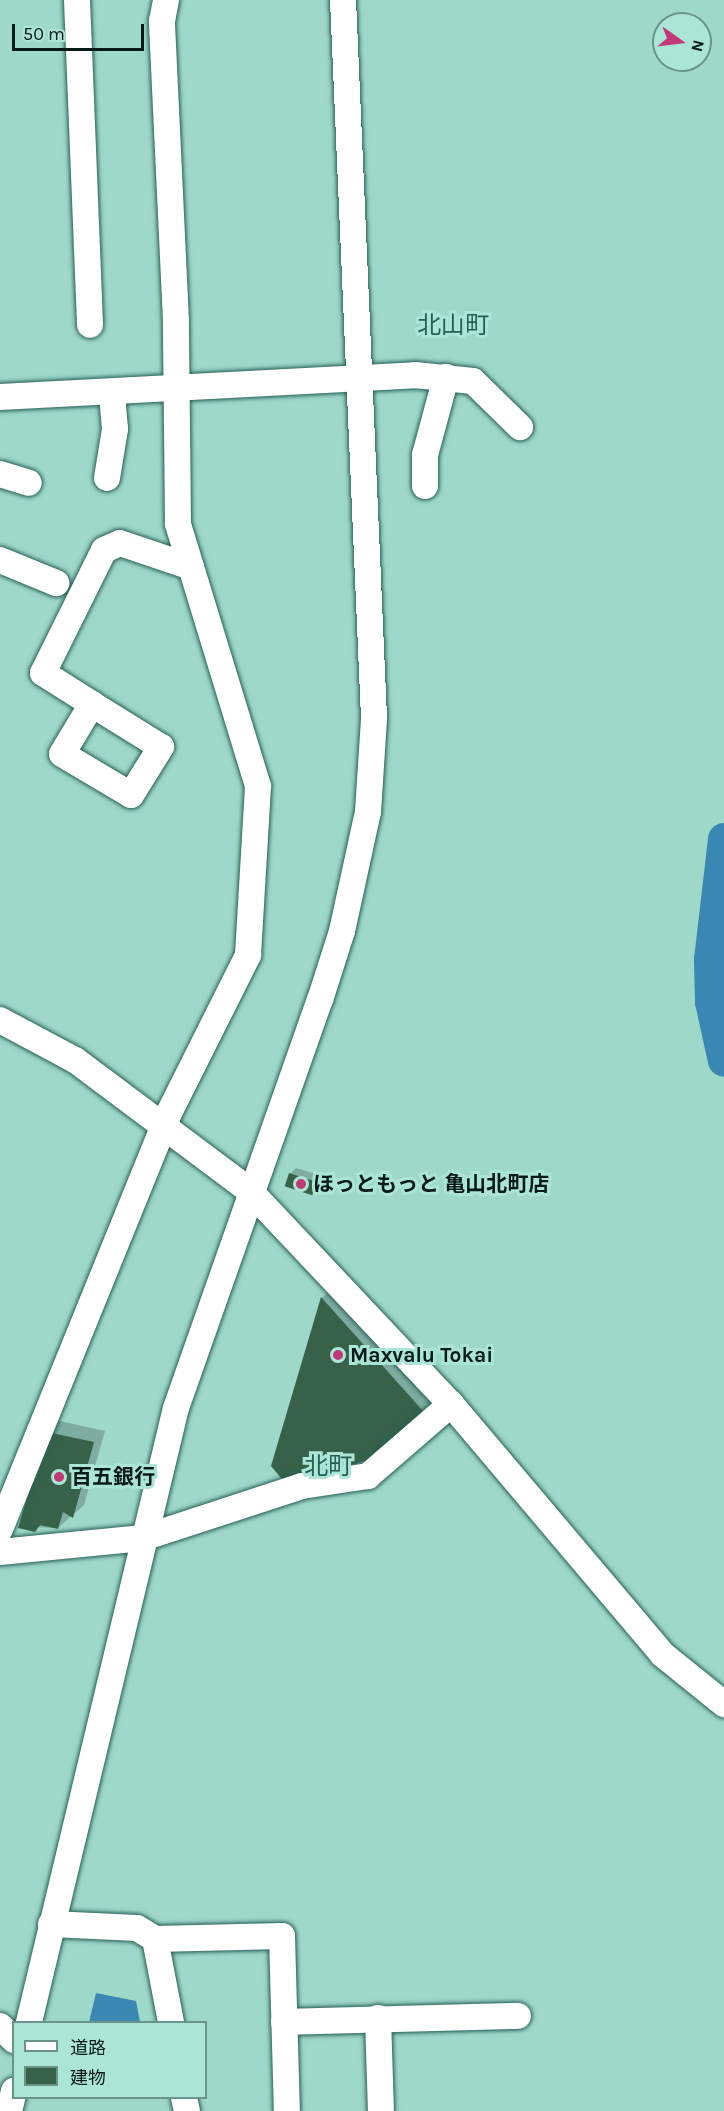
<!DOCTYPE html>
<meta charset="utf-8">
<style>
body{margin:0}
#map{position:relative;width:724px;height:2111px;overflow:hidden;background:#9ed8c9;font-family:Karla,"Noto Sans JP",sans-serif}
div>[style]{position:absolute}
.water>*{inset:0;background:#3a87b4}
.shadow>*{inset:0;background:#0003}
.river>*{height:32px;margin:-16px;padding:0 16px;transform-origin:16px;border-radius:16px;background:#3a87b4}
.building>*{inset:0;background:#376249;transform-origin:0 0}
.roads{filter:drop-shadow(0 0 2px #276054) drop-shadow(0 0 2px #276054)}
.minor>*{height:26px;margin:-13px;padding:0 13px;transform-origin:13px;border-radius:13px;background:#fff}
.dots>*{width:16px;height:16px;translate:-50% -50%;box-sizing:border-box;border:3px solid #abe5d6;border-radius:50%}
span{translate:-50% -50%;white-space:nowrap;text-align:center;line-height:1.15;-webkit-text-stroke:6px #abe5d6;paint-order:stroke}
.poi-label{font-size:21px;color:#031a15;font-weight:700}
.left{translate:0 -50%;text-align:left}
.quarter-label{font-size:24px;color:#265f53}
.legend{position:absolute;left:12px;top:2021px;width:195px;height:78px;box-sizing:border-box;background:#abe5d6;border:2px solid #689489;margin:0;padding:8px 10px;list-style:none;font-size:18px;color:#031a15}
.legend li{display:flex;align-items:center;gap:12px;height:30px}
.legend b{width:30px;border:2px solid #689489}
.north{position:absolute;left:652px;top:12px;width:60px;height:60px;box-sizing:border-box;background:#abe5d6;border:2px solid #689489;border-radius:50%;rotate:104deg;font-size:16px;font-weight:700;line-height:24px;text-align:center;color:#031a15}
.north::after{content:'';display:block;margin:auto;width:21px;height:27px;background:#c13976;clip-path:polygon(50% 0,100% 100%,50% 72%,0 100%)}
.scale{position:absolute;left:12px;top:24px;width:132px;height:27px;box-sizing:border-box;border:3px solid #031a15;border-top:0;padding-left:8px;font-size:18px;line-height:21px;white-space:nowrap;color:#031a15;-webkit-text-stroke:4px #abe5d6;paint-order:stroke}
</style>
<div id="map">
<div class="water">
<div style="clip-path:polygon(96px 1993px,136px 2001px,140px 2022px,89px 2022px)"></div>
</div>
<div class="shadow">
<div style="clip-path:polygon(296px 1168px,322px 1176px,313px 1194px,290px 1174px)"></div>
<div style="clip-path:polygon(333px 1287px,434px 1400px,423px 1411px,273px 1466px,322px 1298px)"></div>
<div style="clip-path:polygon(60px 1421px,105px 1431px,84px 1505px,58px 1528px,20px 1527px,48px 1433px)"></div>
</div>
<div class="river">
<div style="left:724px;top:839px;width:122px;rotate:96.6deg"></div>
<div style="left:710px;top:960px;width:42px;rotate:88.6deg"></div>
<div style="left:711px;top:1002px;width:60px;rotate:77.6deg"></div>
</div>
<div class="building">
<div style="left:289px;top:1173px;width:29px;height:14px;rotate:18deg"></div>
<div style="clip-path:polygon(321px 1297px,424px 1412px,368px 1460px,295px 1482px,281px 1478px,271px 1466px)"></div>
<div style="clip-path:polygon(47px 1432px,94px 1442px,73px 1518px,63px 1512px,58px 1529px,40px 1525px,35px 1532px,18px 1528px)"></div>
</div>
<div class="roads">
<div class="minor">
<div style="left:77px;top:0;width:325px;rotate:87.7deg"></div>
<div style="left:0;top:397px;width:416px;rotate:-3deg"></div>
<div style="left:415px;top:375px;width:58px;rotate:5.9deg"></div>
<div style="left:473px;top:381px;width:66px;rotate:44.4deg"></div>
<div style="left:0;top:474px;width:30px;rotate:17deg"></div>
<div style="left:107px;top:478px;width:50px;rotate:-80.7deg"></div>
<div style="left:115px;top:429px;width:35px;rotate:-95deg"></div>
<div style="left:425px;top:486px;width:31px;rotate:-90deg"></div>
<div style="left:425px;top:455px;width:81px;rotate:-74.9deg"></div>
<div style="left:0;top:560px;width:61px;rotate:22.3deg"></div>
<div style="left:92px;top:704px;width:58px;rotate:121deg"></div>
<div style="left:62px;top:754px;width:80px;rotate:30.7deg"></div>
<div style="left:131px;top:795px;width:57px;rotate:-58deg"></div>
<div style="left:161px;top:747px;width:81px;rotate:-148.1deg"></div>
<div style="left:92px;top:704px;width:58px;rotate:-147.7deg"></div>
<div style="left:43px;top:673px;width:137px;rotate:-63.6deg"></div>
<div style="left:104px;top:550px;width:17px;rotate:-24deg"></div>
<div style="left:120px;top:543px;width:75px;rotate:18.7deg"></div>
<div style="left:0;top:1020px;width:85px;rotate:28.1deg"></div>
<div style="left:75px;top:1060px;width:217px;rotate:36.8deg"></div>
<div style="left:249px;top:1190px;width:294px;rotate:46.7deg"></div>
<div style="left:451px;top:1404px;width:327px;rotate:49.8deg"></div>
<div style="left:662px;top:1654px;width:80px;rotate:38.9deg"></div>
<div style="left:0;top:1529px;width:447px;rotate:-67.9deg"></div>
<div style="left:168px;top:1115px;width:179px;rotate:-63.4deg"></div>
<div style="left:248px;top:955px;width:169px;rotate:-86.6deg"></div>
<div style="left:258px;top:786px;width:274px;rotate:-107deg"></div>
<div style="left:178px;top:524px;width:203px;rotate:-90.6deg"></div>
<div style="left:176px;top:321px;width:300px;rotate:-92.7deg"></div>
<div style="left:162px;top:21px;width:21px;rotate:-79deg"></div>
<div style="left:0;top:1552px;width:144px;rotate:-5.6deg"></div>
<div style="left:143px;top:1538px;width:167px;rotate:-18.1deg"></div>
<div style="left:302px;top:1486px;width:67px;rotate:-8.6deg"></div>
<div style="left:368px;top:1476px;width:110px;rotate:-40.9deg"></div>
<div style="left:51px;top:1924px;width:86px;rotate:2.7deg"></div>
<div style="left:137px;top:1928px;width:21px;rotate:31deg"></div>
<div style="left:155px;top:1939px;width:127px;rotate:-1.4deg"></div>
<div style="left:282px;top:1936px;width:175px;rotate:88.4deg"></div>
<div style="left:155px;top:1939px;width:85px;rotate:79.1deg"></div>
<div style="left:378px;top:2018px;width:93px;rotate:88.2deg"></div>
<div style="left:29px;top:2022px;width:631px;rotate:-76.54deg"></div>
<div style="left:176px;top:1408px;width:433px;rotate:-70.6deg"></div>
<div style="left:320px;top:1000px;width:72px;rotate:-72.3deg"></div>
<div style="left:342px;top:931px;width:122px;rotate:-77.7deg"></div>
<div style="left:368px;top:812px;width:94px;rotate:-86.3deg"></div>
<div style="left:374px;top:718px;width:719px;rotate:-92.47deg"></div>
<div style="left:284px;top:2022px;width:234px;rotate:-1.5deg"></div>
<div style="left:0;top:2026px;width:20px;rotate:45deg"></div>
<div style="left:184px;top:2098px;width:13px;rotate:77deg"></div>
<div style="left:9px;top:2111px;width:21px;rotate:-76deg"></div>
</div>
</div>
<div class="dots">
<div style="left:301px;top:1184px;background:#c13976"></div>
<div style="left:338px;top:1355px;background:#c13976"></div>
<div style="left:59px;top:1477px;background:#c13976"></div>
</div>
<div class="poi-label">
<span class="left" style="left:313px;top:1184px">ほっともっと 亀山北町店</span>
<span class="left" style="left:350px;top:1355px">Maxvalu Tokai</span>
<span class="left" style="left:71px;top:1477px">百五銀行</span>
</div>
<div class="quarter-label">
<span style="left:453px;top:326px">北山町</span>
<span style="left:328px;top:1467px">北町</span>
</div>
<ul class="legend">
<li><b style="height:8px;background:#fff"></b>道路</li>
<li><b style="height:16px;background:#376249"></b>建物</li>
</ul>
<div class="north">N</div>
<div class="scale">50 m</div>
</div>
